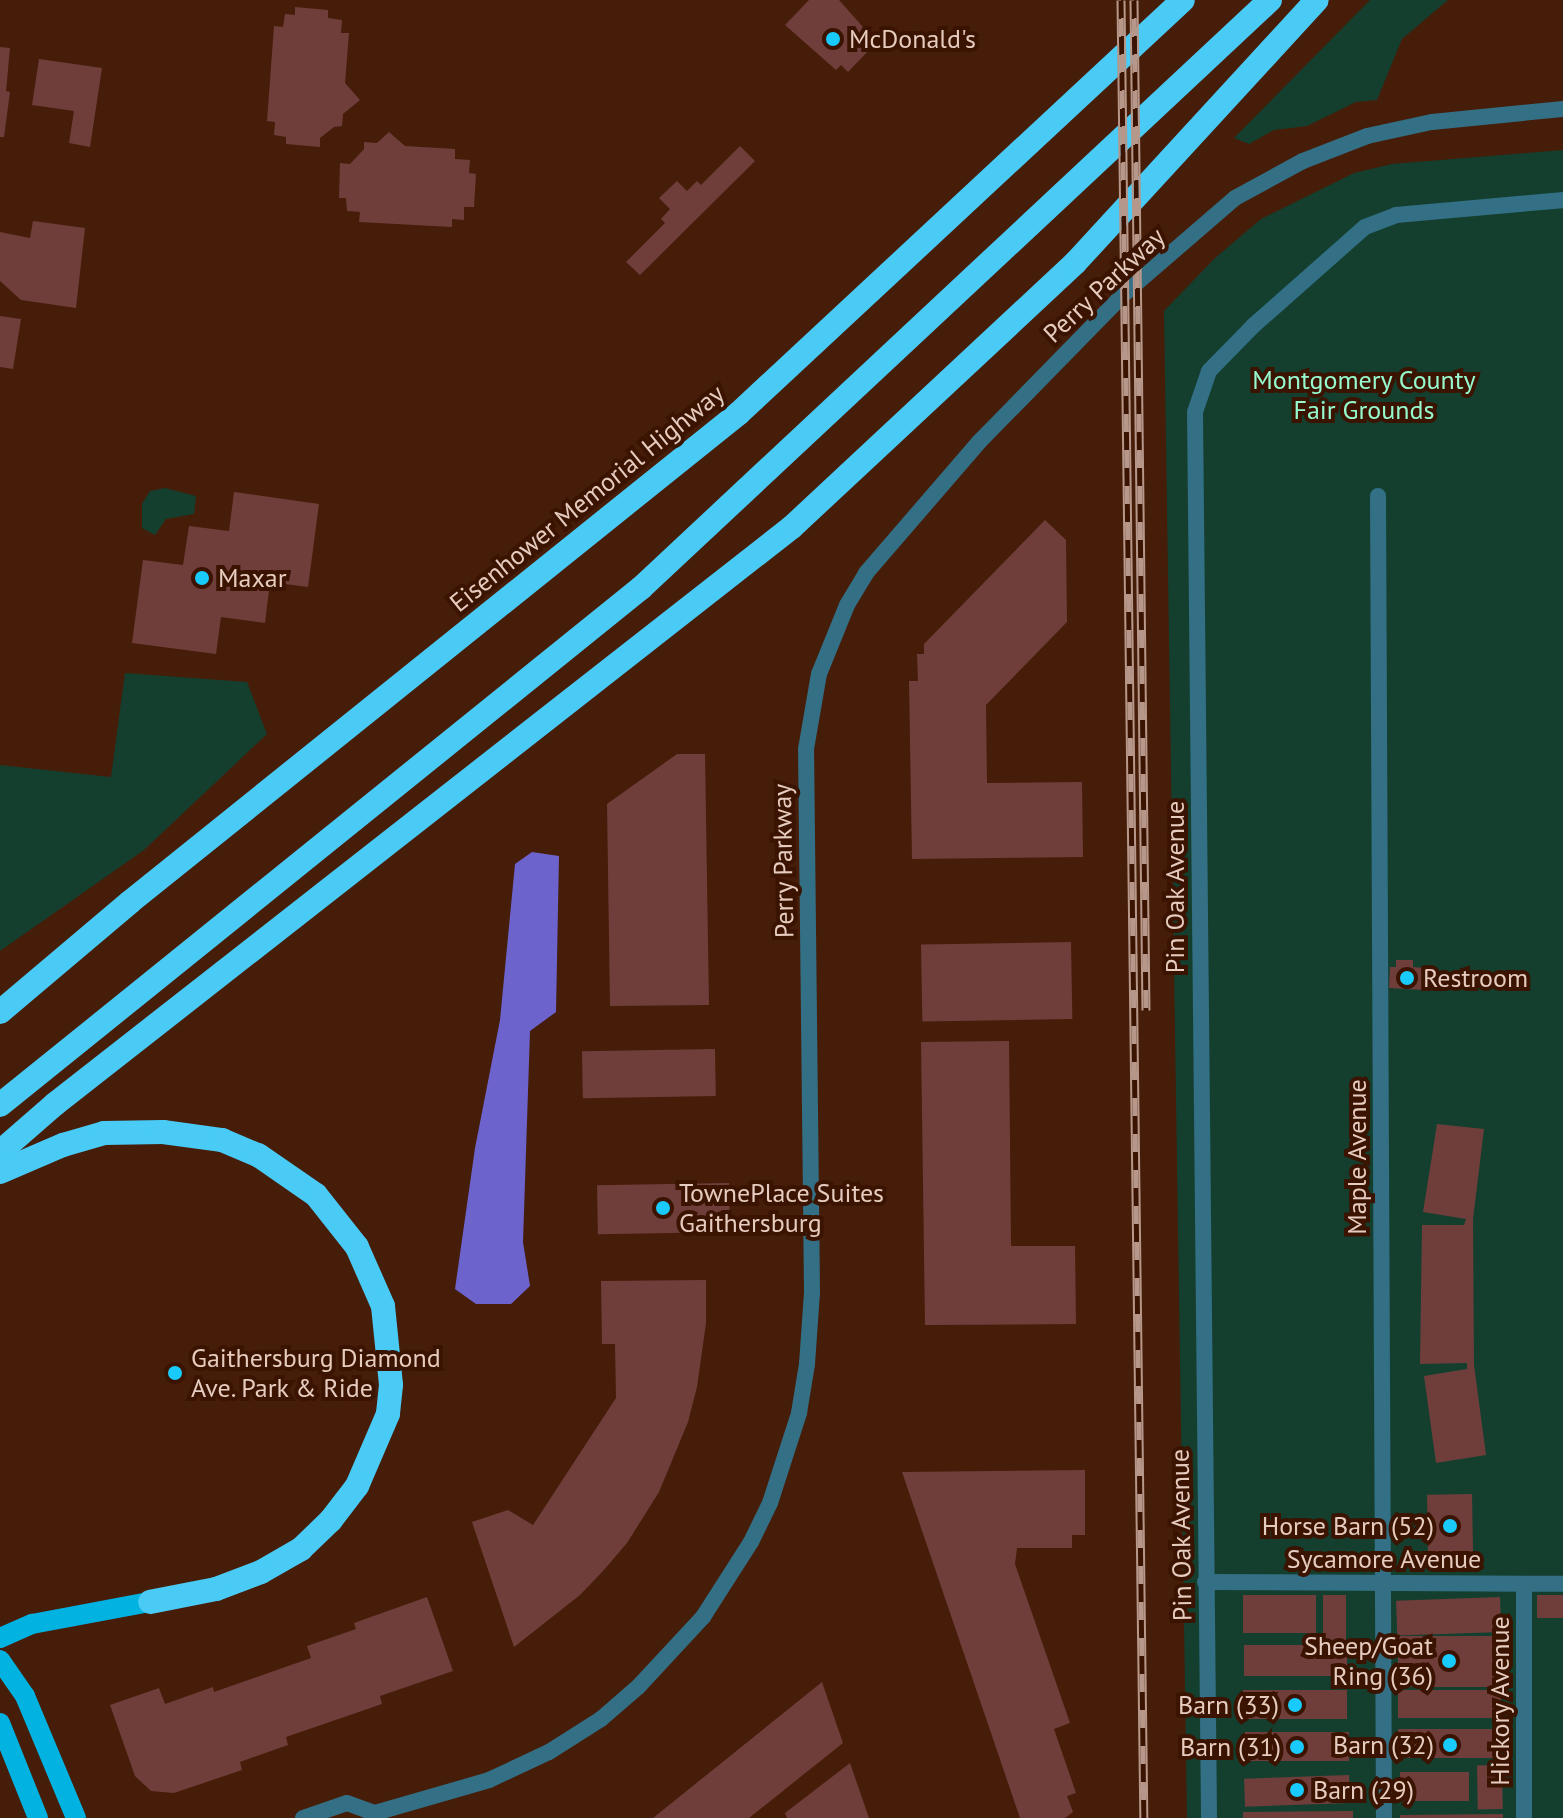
<!DOCTYPE html>
<style>
body{margin:0}
#map{position:relative;width:1563px;height:1818px;overflow:hidden;background:#461d09;font-family:"PT Sans",sans-serif}
div>[style]{position:absolute}
.green>*{inset:0;background:#143f2f}
.water>*{inset:0;background:#6d63cd}
.building>*{inset:0;background:#6f3e3b;transform-origin:0 0}
.minor>*{height:16px;margin:-8px;padding:0 8px;transform-origin:8px;border-radius:8px;background:#336f85}
.tertiary>*{height:16px;margin:-8px;padding:0 8px;transform-origin:8px;border-radius:8px;background:#336f85}
.primary>*{height:20px;margin:-10px;padding:0 10px;transform-origin:10px;border-radius:10px;background:#02b3e1}
.motorway>*{height:24px;margin:-12px;padding:0 12px;transform-origin:12px;border-radius:12px;background:#49cbf6}
.rail>*{height:9px;margin-top:-4.5px;transform-origin:0;background:repeating-linear-gradient(90deg,#3b1301 0 18px,#b69789 0 36px);box-sizing:border-box;border-block:2px solid #b69789}
.dots>*{width:22px;height:22px;translate:-50% -50%;box-sizing:border-box;border:4px solid #3b1301;border-radius:50%}
span{translate:-50% -50%;white-space:nowrap;text-align:center;line-height:1.15;-webkit-text-stroke:8px #3b1301;paint-order:stroke}
.poi-label{font-size:26px;color:#e6cbbf}
.left{translate:0 -50%;text-align:left}
.right{translate:-100% -50%;text-align:right}
.street-label{font-size:26px;color:#e6cbbf}
.park-label{font-size:26px;color:#96facf}
</style>
<div id="map">
<div class="green">
<div style="clip-path:polygon(1370px 0,1448px 0,1402px 39px,1377px 100px,1356px 102px,1307px 126px,1274px 130px,1249px 144px,1234px 138px)"></div>
<div style="clip-path:polygon(1563px 150px,1563px 1818px,1187px 1818px,1164px 311px,1215px 258px,1261px 219px,1354px 173px,1392px 164px)"></div>
<div style="clip-path:polygon(165px 488px,196px 496px,194px 514px,166px 519px,155px 535px,142px 528px,142px 504px,150px 491px)"></div>
<div style="clip-path:polygon(125px 673px,247px 682px,267px 734px,144px 850px,0 951px,0 765px,111px 777px)"></div>
</div>
<div class="water">
<div style="clip-path:polygon(532px 852px,559px 856px,556px 1012px,530px 1031px,523px 1242px,530px 1286px,511px 1304px,476px 1304px,455px 1289px,475px 1148px,500px 1020px,515px 864px)"></div>
</div>
<div class="building">
<div style="clip-path:polygon(809px 0,839px 0,870px 35px,861px 44px,868px 51px,848px 72px,841px 65px,836px 70px,785px 25px)"></div>
<div style="clip-path:polygon(295px 7px,328px 10px,328px 18px,342px 20px,341px 33px,349px 33px,345px 83px,360px 100px,343px 114px,342px 126px,334px 127px,320px 138px,320px 147px,286px 144px,286px 137px,274px 135px,275px 122px,267px 121px,274px 26px,283px 27px,285px 14px,295px 15px)"></div>
<div style="clip-path:polygon(0 47px,10px 48px,6px 91px,10px 92px,4px 137px,0 137px)"></div>
<div style="clip-path:polygon(39px 59px,102px 68px,90px 147px,69px 143px,74px 111px,32px 105px)"></div>
<div style="clip-path:polygon(389px 132px,405px 146px,455px 149px,455px 159px,470px 160px,469px 173px,476px 174px,474px 207px,464px 207px,464px 220px,452px 219px,452px 227px,359px 222px,360px 212px,347px 211px,346px 198px,339px 198px,340px 163px,350px 164px,364px 149px,364px 142px,377px 143px)"></div>
<div style="clip-path:polygon(740px 146px,755px 161px,640px 275px,626px 262px,665px 223px,661px 219px,670px 209px,659px 198px,677px 181px,687px 191px,697px 181px,701px 185px)"></div>
<div style="clip-path:polygon(33px 221px,85px 228px,76px 308px,21px 300px,0 281px,0 232px,30px 238px)"></div>
<div style="clip-path:polygon(0 316px,21px 319px,13px 369px,0 367px)"></div>
<div style="clip-path:polygon(234px 492px,319px 504px,308px 587px,270px 582px,265px 623px,221px 617px,216px 654px,132px 643px,143px 560px,183px 565px,189px 526px,229px 531px)"></div>
<div style="clip-path:polygon(1045px 520px,1066px 540px,1067px 622px,986px 705px,987px 783px,1082px 782px,1083px 857px,912px 859px,909px 681px,918px 681px,917px 654px,924px 654px,924px 644px)"></div>
<div style="clip-path:polygon(677px 754px,705px 754px,709px 1005px,610px 1006px,607px 804px)"></div>
<div style="left:1071px;top:942px;width:77px;height:150px;rotate:89deg"></div>
<div style="clip-path:polygon(1396px 960px,1413px 960px,1413px 967px,1425px 968px,1424px 990px,1389px 988px,1390px 967px,1396px 967px)"></div>
<div style="clip-path:polygon(1009px 1041px,1011px 1246px,1075px 1246px,1076px 1324px,925px 1325px,921px 1042px)"></div>
<div style="left:715px;top:1049px;width:47px;height:133px;rotate:89deg"></div>
<div style="clip-path:polygon(1437px 1124px,1484px 1129px,1473px 1219px,1474px 1365px,1486px 1455px,1436px 1463px,1424px 1376px,1467px 1369px,1467px 1363px,1420px 1364px,1422px 1225px,1464px 1225px,1466px 1219px,1423px 1212px)"></div>
<div style="left:729px;top:1183px;width:49px;height:132px;rotate:89deg"></div>
<div style="clip-path:polygon(706px 1280px,706px 1323px,697px 1387px,688px 1422px,659px 1492px,627px 1543px,603px 1571px,580px 1595px,514px 1647px,472px 1522px,508px 1510px,533px 1525px,616px 1398px,615px 1344px,602px 1344px,601px 1281px)"></div>
<div style="clip-path:polygon(1085px 1470px,1085px 1535px,1072px 1535px,1072px 1548px,1017px 1548px,1015px 1564px,1070px 1723px,1054px 1729px,1076px 1793px,1067px 1796px,1073px 1812px,1065px 1818px,1020px 1818px,902px 1472px)"></div>
<div style="left:1472px;top:1494px;width:63px;height:45px;rotate:89deg"></div>
<div style="left:1243px;top:1595px;width:73px;height:38px"></div>
<div style="left:1323px;top:1595px;width:23px;height:47px"></div>
<div style="left:1537px;top:1595px;width:26px;height:23px"></div>
<div style="clip-path:polygon(427px 1597px,453px 1671px,380px 1696px,382px 1704px,286px 1737px,288px 1745px,240px 1762px,242px 1770px,174px 1793px,151px 1791px,135px 1776px,110px 1705px,159px 1688px,165px 1704px,213px 1687px,214px 1692px,311px 1658px,307px 1646px,356px 1629px,354px 1623px)"></div>
<div style="left:1500px;top:1597px;width:35px;height:104px;rotate:88deg"></div>
<div style="left:1398px;top:1636px;width:103px;height:51px"></div>
<div style="left:1347px;top:1645px;width:31px;height:103px;rotate:90deg"></div>
<div style="clip-path:polygon(822px 1682px,843px 1743px,749px 1818px,653px 1818px)"></div>
<div style="left:1347px;top:1690px;width:29px;height:104px;rotate:90deg"></div>
<div style="left:1398px;top:1690px;width:103px;height:28px"></div>
<div style="left:1502px;top:1729px;width:29px;height:104px;rotate:90deg"></div>
<div style="left:1349px;top:1732px;width:29px;height:104px;rotate:90deg"></div>
<div style="clip-path:polygon(850px 1763px,869px 1818px,787px 1818px,785px 1813px)"></div>
<div style="left:1502px;top:1765px;width:44px;height:25px;rotate:89deg"></div>
<div style="left:1469px;top:1772px;width:29px;height:69px;rotate:90deg"></div>
<div style="left:1349px;top:1775px;width:28px;height:105px;rotate:88deg"></div>
<div style="clip-path:polygon(1353px 1811px,1353px 1818px,1243px 1818px,1243px 1812px)"></div>
<div style="clip-path:polygon(1503px 1814px,1503px 1818px,1400px 1818px,1400px 1815px)"></div>
</div>
<div class="minor">
<div style="left:1378px;top:496px;width:1322px;rotate:89.74deg"></div>
<div style="left:1205px;top:1582px;width:358px;rotate:0.3deg"></div>
<div style="left:1209px;top:1818px;width:1406px;rotate:-90.57deg"></div>
<div style="left:1195px;top:412px;width:43px;rotate:-71.1deg"></div>
<div style="left:1209px;top:371px;width:63px;rotate:-45.6deg"></div>
<div style="left:1253px;top:326px;width:149px;rotate:-41.5deg"></div>
<div style="left:1365px;top:227px;width:33px;rotate:-21deg"></div>
<div style="left:1396px;top:215px;width:168px;rotate:-5.1deg"></div>
<div style="left:1524px;top:1818px;width:233px;rotate:-90deg"></div>
</div>
<div class="tertiary">
<div style="left:303px;top:1818px;width:46px;rotate:-18.8deg"></div>
<div style="left:347px;top:1803px;width:30px;rotate:20deg"></div>
<div style="left:371px;top:1818px;width:6px;rotate:-51deg"></div>
<div style="left:375px;top:1813px;width:119px;rotate:-16.1deg"></div>
<div style="left:489px;top:1780px;width:66px;rotate:-25deg"></div>
<div style="left:549px;top:1752px;width:62px;rotate:-32.4deg"></div>
<div style="left:601px;top:1719px;width:49px;rotate:-40.9deg"></div>
<div style="left:638px;top:1687px;width:96px;rotate:-47.1deg"></div>
<div style="left:703px;top:1617px;width:89px;rotate:-57.4deg"></div>
<div style="left:751px;top:1542px;width:43px;rotate:-64deg"></div>
<div style="left:770px;top:1503px;width:95px;rotate:-72.1deg"></div>
<div style="left:799px;top:1413px;width:50px;rotate:-80.7deg"></div>
<div style="left:807px;top:1364px;width:72px;rotate:-86deg"></div>
<div style="left:812px;top:1292px;width:543px;rotate:-90.63deg"></div>
<div style="left:806px;top:749px;width:76px;rotate:-80.2deg"></div>
<div style="left:819px;top:674px;width:74px;rotate:-67.9deg"></div>
<div style="left:847px;top:605px;width:37px;rotate:-59deg"></div>
<div style="left:866px;top:573px;width:173px;rotate:-49.2deg"></div>
<div style="left:979px;top:442px;width:209px;rotate:-45.6deg"></div>
<div style="left:1125px;top:293px;width:145px;rotate:-40.8deg"></div>
<div style="left:1235px;top:198px;width:77px;rotate:-28.6deg"></div>
<div style="left:1303px;top:161px;width:69px;rotate:-21.3deg"></div>
<div style="left:1367px;top:136px;width:66px;rotate:-12.2deg"></div>
<div style="left:1432px;top:122px;width:132px;rotate:-5.7deg"></div>
</div>
<div class="primary">
<div style="left:0;top:1638px;width:35px;rotate:-24deg"></div>
<div style="left:32px;top:1624px;width:120px;rotate:-10.6deg"></div>
<div style="left:0;top:1660px;width:44px;rotate:55.2deg"></div>
<div style="left:25px;top:1696px;width:132px;rotate:67.3deg"></div>
<div style="left:0;top:1723px;width:102px;rotate:68.2deg"></div>
</div>
<div class="motorway">
<div style="left:0;top:1012px;width:170px;rotate:-40.2deg"></div>
<div style="left:130px;top:902px;width:781px;rotate:-38.76deg"></div>
<div style="left:739px;top:413px;width:606px;rotate:-42.93deg"></div>
<div style="left:0;top:1105px;width:824px;rotate:-38.89deg"></div>
<div style="left:641px;top:588px;width:861px;rotate:-43.07deg"></div>
<div style="left:0;top:1152px;width:73px;rotate:-41.1deg"></div>
<div style="left:55px;top:1104px;width:936px;rotate:-38.06deg"></div>
<div style="left:792px;top:527px;width:387px;rotate:-43deg"></div>
<div style="left:1075px;top:263px;width:357px;rotate:-47.4deg"></div>
<div style="left:0;top:1172px;width:69px;rotate:-23.2deg"></div>
<div style="left:63px;top:1145px;width:43px;rotate:-16.3deg"></div>
<div style="left:104px;top:1133px;width:59px;rotate:-1deg"></div>
<div style="left:163px;top:1132px;width:60px;rotate:7.7deg"></div>
<div style="left:222px;top:1140px;width:39px;rotate:23deg"></div>
<div style="left:258px;top:1155px;width:70px;rotate:34.6deg"></div>
<div style="left:316px;top:1195px;width:66px;rotate:51.7deg"></div>
<div style="left:357px;top:1247px;width:64px;rotate:66.2deg"></div>
<div style="left:383px;top:1306px;width:79px;rotate:84.2deg"></div>
<div style="left:391px;top:1385px;width:29px;rotate:96deg"></div>
<div style="left:388px;top:1414px;width:78px;rotate:113.3deg"></div>
<div style="left:357px;top:1486px;width:43px;rotate:127.4deg"></div>
<div style="left:331px;top:1520px;width:42px;rotate:136deg"></div>
<div style="left:301px;top:1549px;width:46px;rotate:150.1deg"></div>
<div style="left:261px;top:1572px;width:48px;rotate:159.3deg"></div>
<div style="left:216px;top:1589px;width:67px;rotate:168.9deg"></div>
</div>
<div class="rail">
<div style="left:1121px;top:0;width:1818px;rotate:89.28deg"></div>
<div style="left:1134px;top:0;width:1010px;rotate:89.32deg"></div>
</div>
<div class="dots">
<div style="left:833px;top:39px;background:#19cafc"></div>
<div style="left:202px;top:578px;background:#19cafc"></div>
<div style="left:1407px;top:978px;background:#19cafc"></div>
<div style="left:663px;top:1208px;background:#19cafc"></div>
<div style="left:175px;top:1373px;background:#19cafc"></div>
<div style="left:1450px;top:1526px;background:#19cafc"></div>
<div style="left:1449px;top:1661px;background:#19cafc"></div>
<div style="left:1295px;top:1705px;background:#19cafc"></div>
<div style="left:1450px;top:1745px;background:#19cafc"></div>
<div style="left:1297px;top:1747px;background:#19cafc"></div>
<div style="left:1297px;top:1790px;background:#19cafc"></div>
</div>
<div class="poi-label">
<span class="left" style="left:849px;top:39px">McDonald's</span>
<span class="left" style="left:218px;top:578px">Maxar</span>
<span class="left" style="left:1423px;top:978px">Restroom</span>
<span class="left" style="left:679px;top:1208px">TownePlace Suites<br>Gaithersburg</span>
<span class="left" style="left:191px;top:1373px">Gaithersburg Diamond<br>Ave. Park &amp; Ride</span>
<span class="right" style="left:1434px;top:1526px">Horse Barn (52)</span>
<span class="right" style="left:1433px;top:1661px">Sheep/Goat<br>Ring (36)</span>
<span class="right" style="left:1279px;top:1705px">Barn (33)</span>
<span class="right" style="left:1434px;top:1745px">Barn (32)</span>
<span class="right" style="left:1281px;top:1747px">Barn (31)</span>
<span class="left" style="left:1313px;top:1790px">Barn (29)</span>
</div>
<div class="street-label">
<span style="left:1104px;top:285px;rotate:-43deg">Perry Parkway</span>
<span style="left:587px;top:498px;rotate:-39deg">Eisenhower Memorial Highway</span>
<span style="left:783px;top:861px;rotate:-91deg">Perry Parkway</span>
<span style="left:1175px;top:887px;rotate:-90deg">Pin Oak Avenue</span>
<span style="left:1357px;top:1157px;rotate:-90deg">Maple Avenue</span>
<span style="left:1181px;top:1535px;rotate:-91deg">Pin Oak Avenue</span>
<span style="left:1384px;top:1559px">Sycamore Avenue</span>
<span style="left:1500px;top:1701px;rotate:-90deg">Hickory Avenue</span>
</div>
<div class="park-label">
<span style="left:1364px;top:395px">Montgomery County<br>Fair Grounds</span>
</div>
</div>
